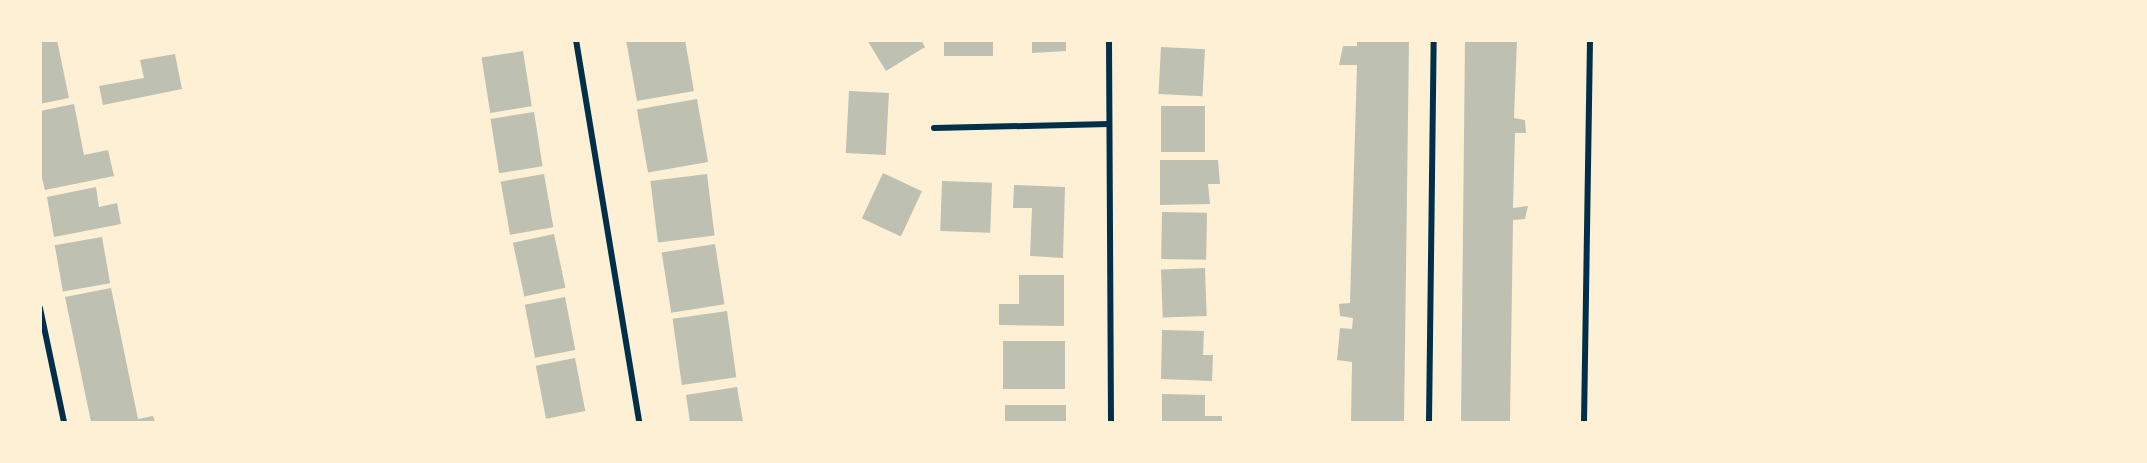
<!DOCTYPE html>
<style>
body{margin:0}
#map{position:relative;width:2147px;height:463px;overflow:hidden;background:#fdf0d5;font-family:Overpass,sans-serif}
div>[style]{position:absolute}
.building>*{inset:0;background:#bec0b2;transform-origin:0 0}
.minor>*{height:6px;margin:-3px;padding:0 3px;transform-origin:3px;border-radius:3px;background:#003049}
span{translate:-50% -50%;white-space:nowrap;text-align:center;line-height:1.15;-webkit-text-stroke:6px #fdf0d5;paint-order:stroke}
.frame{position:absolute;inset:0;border:42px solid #fdf0d5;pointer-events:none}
</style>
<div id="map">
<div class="building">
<i style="clip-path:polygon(40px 40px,57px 40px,69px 98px,40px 104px)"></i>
<i style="clip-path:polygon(626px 40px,685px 40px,694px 91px,637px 101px)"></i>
<i style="clip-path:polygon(867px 40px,921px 40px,925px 47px,886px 71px)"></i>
<i style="left:944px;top:40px;width:49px;height:16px"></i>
<i style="clip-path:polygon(1032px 40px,1066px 40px,1066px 51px,1032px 53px)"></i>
<i style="clip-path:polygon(1357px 40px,1409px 40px,1404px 422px,1351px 422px,1352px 362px,1337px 360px,1340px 328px,1352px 329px,1353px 318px,1340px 316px,1339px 304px,1350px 303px,1357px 65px,1339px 65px,1343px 46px,1357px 46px)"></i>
<i style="clip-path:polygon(1465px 40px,1517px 40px,1514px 118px,1525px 120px,1526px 133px,1515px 133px,1513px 208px,1528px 206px,1525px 219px,1513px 220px,1510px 422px,1461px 422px)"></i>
<i style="left:1161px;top:47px;width:44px;height:47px;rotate:3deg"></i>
<i style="left:523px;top:51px;width:56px;height:42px;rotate:81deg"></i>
<i style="clip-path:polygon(175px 54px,182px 89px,103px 105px,99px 86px,144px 78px,140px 60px)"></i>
<i style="left:849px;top:91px;width:40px;height:62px;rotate:3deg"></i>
<i style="left:697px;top:99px;width:64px;height:61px;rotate:80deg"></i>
<i style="clip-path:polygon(74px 104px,84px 155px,108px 150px,114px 176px,45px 190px,40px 170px,40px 111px)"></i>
<i style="left:1205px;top:106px;width:46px;height:44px;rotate:90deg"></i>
<i style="left:534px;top:112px;width:55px;height:44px;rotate:81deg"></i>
<i style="clip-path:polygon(1160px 160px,1218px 160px,1220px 184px,1208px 184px,1210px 204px,1160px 205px)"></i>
<i style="left:883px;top:173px;width:43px;height:50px;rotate:25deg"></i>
<i style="left:544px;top:174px;width:54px;height:44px;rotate:80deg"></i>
<i style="left:707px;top:174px;width:62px;height:57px;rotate:83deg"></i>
<i style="left:942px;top:181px;width:50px;height:50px;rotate:2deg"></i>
<i style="clip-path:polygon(1014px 185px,1065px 187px,1063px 258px,1030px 256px,1032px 208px,1013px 208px)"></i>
<i style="clip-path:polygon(96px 187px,99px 207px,117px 203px,121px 224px,54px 237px,47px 197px)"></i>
<i style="left:1162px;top:212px;width:45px;height:47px;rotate:1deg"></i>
<i style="left:554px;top:234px;width:55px;height:42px;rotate:78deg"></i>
<i style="left:102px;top:237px;width:47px;height:48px;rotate:80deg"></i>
<i style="left:715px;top:244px;width:61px;height:54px;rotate:81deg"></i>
<i style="left:1205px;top:268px;width:48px;height:44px;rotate:88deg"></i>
<i style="clip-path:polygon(1019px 275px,1064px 275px,1064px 326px,999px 325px,999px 304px,1019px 304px)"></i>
<i style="clip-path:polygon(111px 288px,138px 419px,153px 416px,155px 422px,91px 422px,65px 297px)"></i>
<i style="left:565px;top:297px;width:54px;height:41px;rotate:79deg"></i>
<i style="left:727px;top:311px;width:67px;height:55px;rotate:82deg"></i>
<i style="clip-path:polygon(1162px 330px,1204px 331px,1203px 355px,1213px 355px,1212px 381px,1161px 379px)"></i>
<i style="left:1003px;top:341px;width:62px;height:48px"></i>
<i style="left:575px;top:358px;width:54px;height:40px;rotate:79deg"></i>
<i style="clip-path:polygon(737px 387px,743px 422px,690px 422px,686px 395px)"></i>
<i style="clip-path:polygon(1162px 394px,1205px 395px,1205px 416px,1222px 416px,1222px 422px,1162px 422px)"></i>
<i style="left:1005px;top:405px;width:61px;height:17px"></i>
</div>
<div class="minor">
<i style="left:576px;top:40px;width:387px;rotate:80.6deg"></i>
<i style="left:1109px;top:40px;width:382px;rotate:89.7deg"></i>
<i style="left:934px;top:128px;width:175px;rotate:-1.3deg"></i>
<i style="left:40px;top:308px;width:116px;rotate:78.1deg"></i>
<i style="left:1429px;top:422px;width:382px;rotate:-89.3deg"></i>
<i style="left:1584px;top:422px;width:382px;rotate:-89.1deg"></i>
</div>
<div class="frame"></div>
</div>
